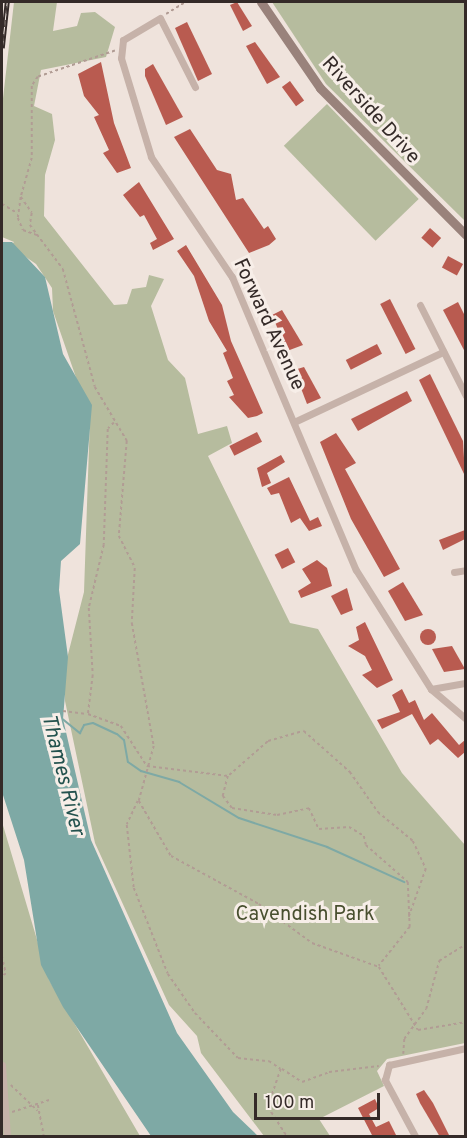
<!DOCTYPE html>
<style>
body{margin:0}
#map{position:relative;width:467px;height:1138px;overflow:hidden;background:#efe3dc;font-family:Overpass,sans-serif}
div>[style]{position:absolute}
.green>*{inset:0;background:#b6bc9e;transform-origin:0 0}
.water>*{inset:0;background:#7ea9a5}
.stream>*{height:2px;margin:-1px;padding:0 1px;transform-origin:1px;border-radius:1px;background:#7ea9a5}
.building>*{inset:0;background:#b95b50;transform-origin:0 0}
.round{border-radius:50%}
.path>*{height:1.5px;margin-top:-0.75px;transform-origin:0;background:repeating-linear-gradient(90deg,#b19c94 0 3px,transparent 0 6px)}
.street>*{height:7px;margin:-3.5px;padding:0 3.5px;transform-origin:3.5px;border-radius:3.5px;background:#c6b2a9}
.secondary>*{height:9px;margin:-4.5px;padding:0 4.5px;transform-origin:4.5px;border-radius:4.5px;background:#99827b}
.rail>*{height:4.5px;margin-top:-2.25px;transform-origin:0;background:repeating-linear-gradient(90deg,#f7eee8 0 7px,#342a28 0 14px);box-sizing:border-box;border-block:2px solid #342a28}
span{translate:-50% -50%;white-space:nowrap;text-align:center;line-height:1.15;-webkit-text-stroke:6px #f7eee8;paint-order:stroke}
.street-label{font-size:20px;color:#342a28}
.park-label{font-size:20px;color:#484f2f}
.water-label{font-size:21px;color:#22514d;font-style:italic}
.frame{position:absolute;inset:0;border:3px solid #342a28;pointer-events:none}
.scale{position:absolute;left:254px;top:1093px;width:126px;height:27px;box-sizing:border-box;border:3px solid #342a28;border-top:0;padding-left:8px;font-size:18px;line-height:21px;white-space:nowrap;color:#342a28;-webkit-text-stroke:4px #f7eee8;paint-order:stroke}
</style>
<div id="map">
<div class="green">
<i style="clip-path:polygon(14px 2px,57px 2px,53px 31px,77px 26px,81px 13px,95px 12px,115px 27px,106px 57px,41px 70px,34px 106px,52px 114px,55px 140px,45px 175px,44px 216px,114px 305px,127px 304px,132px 289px,146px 287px,149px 275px,164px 279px,151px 306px,168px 360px,185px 378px,198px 434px,227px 426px,232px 443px,208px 456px,290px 623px,318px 629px,402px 773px,465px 845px,465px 1043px,387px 1059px,377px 1071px,384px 1086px,319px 1119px,330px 1136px,264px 1136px,201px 1053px,197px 1036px,169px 1005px,95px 843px,65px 701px,65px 666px,84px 592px,90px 418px,53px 311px,52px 288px,36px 264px,10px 246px,14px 242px,2px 237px,2px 107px)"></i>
<i style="clip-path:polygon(272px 2px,465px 2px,465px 221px,326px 84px)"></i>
<i style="left:327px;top:104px;width:132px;height:60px;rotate:46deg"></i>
<i style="clip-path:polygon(2px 822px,49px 980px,140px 1136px,2px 1136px)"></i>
</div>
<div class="water">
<i style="clip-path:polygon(2px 242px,12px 242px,45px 277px,63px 354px,92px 405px,80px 544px,61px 561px,59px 590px,68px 657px,63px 719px,91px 840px,177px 1033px,233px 1112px,258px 1136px,151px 1136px,63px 1007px,41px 965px,24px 860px,2px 792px)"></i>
</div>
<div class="stream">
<i style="left:60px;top:717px;width:26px;rotate:39deg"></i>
<i style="left:80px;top:733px;width:9px;rotate:-63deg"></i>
<i style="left:84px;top:725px;width:9px;rotate:-13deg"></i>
<i style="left:93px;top:723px;width:26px;rotate:25deg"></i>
<i style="left:117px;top:734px;width:9px;rotate:41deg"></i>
<i style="left:124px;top:740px;width:22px;rotate:80deg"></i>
<i style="left:128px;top:762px;width:16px;rotate:35deg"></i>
<i style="left:141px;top:771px;width:40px;rotate:16deg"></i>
<i style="left:179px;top:782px;width:70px;rotate:31deg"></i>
<i style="left:239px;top:818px;width:93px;rotate:18.2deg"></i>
<i style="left:327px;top:847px;width:85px;rotate:24.4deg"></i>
</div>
<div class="building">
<i style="clip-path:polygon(237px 2px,252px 26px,243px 31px,230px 5px)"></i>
<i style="clip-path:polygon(187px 22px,212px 74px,198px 81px,175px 28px)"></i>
<i style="clip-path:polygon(255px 42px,280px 77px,267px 84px,246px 46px)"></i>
<i style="clip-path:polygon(101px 62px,114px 123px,131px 168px,117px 173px,103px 153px,109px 150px,94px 117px,99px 115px,84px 96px,78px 74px)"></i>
<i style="clip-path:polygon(153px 64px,183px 117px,166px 125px,145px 76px,145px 69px)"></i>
<i style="left:290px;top:81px;width:24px;height:10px;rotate:54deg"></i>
<i style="clip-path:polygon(190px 129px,217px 170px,231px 174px,236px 200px,243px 198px,264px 229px,268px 226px,276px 239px,269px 245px,249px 253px,174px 137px)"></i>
<i style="clip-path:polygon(139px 182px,174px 239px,153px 250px,150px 243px,157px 239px,144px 215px,140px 217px,123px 195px)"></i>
<i style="left:430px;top:228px;width:15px;height:13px;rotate:42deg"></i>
<i style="clip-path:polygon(186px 245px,222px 305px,231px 341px,263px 413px,257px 416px,248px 418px,229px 397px,234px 395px,227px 381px,233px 378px,223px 353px,227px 351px,209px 321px,194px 276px,177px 251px)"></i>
<i style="left:448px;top:256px;width:17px;height:13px;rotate:28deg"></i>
<i style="left:390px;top:299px;width:56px;height:11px;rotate:63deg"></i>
<i style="clip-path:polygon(458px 302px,465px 316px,465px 352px,443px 310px)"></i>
<i style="clip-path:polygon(282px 310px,303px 345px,287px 351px,272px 315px)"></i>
<i style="left:377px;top:344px;width:11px;height:35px;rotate:63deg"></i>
<i style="clip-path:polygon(304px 367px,321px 398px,307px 404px,294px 370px)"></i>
<i style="clip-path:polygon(430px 374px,463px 441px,465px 476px,419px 380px)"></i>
<i style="clip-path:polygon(407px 391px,412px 401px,358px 431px,351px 419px)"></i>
<i style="left:257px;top:432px;width:11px;height:31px;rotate:63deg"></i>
<i style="clip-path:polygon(336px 433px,356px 463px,345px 469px,400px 569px,384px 577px,351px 519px,320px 442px)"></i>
<i style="clip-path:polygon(281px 455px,285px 462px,267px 473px,271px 483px,262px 487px,257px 468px)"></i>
<i style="clip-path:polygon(289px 477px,310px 521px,318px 517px,322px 526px,309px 531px,300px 518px,291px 523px,279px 493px,271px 495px,267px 488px)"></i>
<i style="clip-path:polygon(465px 530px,465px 539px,443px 550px,439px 540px)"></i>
<i style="left:288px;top:548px;width:16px;height:15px;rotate:63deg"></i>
<i style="clip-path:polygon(317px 560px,327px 568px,332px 586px,301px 598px,298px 591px,311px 583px,302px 569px)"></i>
<i style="clip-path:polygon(403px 582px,423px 615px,405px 621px,388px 591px)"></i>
<i style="clip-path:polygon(347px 588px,353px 610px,341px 615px,331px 596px)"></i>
<i style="clip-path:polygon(365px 622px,393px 680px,377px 688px,362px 675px,372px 670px,365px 656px,348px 646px,359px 640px,356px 627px)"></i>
<i class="round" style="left:420px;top:629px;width:16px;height:16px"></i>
<i style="clip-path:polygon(452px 646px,465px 669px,444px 672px,432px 649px)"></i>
<i style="clip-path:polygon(402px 689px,409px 703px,415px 700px,424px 720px,432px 713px,459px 745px,465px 740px,465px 752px,458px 758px,438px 739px,430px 745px,412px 714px,382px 729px,377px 720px,400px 712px,392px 695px)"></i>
<i style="clip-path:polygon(424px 1090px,433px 1103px,450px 1137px,440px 1137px,420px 1103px,416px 1094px)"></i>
<i style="clip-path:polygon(375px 1099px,379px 1108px,369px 1114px,376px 1127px,389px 1121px,397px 1137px,373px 1137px,358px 1108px)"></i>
</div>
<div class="path">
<i style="left:166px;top:14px;width:22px;rotate:-32deg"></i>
<i style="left:115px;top:51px;width:81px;rotate:161.3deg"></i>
<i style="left:38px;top:77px;width:11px;rotate:124deg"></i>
<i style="left:32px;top:86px;width:72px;rotate:90deg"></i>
<i style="left:32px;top:158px;width:41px;rotate:105.8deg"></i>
<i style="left:21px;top:197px;width:19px;rotate:55deg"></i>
<i style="left:32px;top:213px;width:12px;rotate:99deg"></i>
<i style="left:30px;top:225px;width:55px;rotate:53.1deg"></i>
<i style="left:63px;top:269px;width:122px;rotate:74.8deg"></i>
<i style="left:95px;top:387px;width:63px;rotate:59.3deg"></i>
<i style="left:127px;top:441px;width:95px;rotate:94.8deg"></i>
<i style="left:119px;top:536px;width:36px;rotate:63deg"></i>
<i style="left:135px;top:568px;width:55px;rotate:93.1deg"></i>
<i style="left:132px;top:623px;width:125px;rotate:79.9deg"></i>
<i style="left:154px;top:746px;width:57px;rotate:105.3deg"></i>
<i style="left:139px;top:801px;width:64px;rotate:59.8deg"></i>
<i style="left:171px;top:856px;width:100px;rotate:28.6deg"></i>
<i style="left:259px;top:904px;width:66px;rotate:36.3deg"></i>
<i style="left:312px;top:943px;width:71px;rotate:19.7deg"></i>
<i style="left:379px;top:967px;width:74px;rotate:58.2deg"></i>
<i style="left:418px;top:1030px;width:49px;rotate:-9.5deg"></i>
<i style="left:21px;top:197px;width:21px;rotate:98deg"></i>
<i style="left:18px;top:218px;width:13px;rotate:67deg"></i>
<i style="left:23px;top:230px;width:15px;rotate:20deg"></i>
<i style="left:2px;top:204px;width:17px;rotate:31deg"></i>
<i style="left:114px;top:423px;width:8px;rotate:135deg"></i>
<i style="left:108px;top:429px;width:116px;rotate:92deg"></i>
<i style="left:104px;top:545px;width:65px;rotate:103.4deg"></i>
<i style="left:89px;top:608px;width:67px;rotate:86.6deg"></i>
<i style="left:93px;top:675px;width:39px;rotate:97deg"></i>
<i style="left:88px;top:714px;width:35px;rotate:20deg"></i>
<i style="left:121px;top:726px;width:48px;rotate:57deg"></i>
<i style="left:147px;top:766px;width:82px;rotate:7deg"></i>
<i style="left:228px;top:776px;width:21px;rotate:104deg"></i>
<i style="left:223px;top:796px;width:15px;rotate:53deg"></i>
<i style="left:232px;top:808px;width:46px;rotate:8.8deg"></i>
<i style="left:277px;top:815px;width:33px;rotate:-12deg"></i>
<i style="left:309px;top:808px;width:23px;rotate:65deg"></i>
<i style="left:319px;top:829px;width:30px;rotate:-4deg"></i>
<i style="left:349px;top:827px;width:17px;rotate:31deg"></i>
<i style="left:364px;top:836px;width:9px;rotate:77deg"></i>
<i style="left:366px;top:845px;width:56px;rotate:41.4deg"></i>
<i style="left:408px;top:882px;width:45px;rotate:87.5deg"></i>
<i style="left:410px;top:927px;width:50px;rotate:128.5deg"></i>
<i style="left:63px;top:711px;width:24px;rotate:7deg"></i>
<i style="left:229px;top:775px;width:52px;rotate:-41.1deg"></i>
<i style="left:268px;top:741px;width:37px;rotate:-16deg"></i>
<i style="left:304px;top:731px;width:62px;rotate:41.7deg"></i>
<i style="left:350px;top:772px;width:49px;rotate:55deg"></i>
<i style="left:378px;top:812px;width:45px;rotate:39.6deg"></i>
<i style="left:413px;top:841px;width:31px;rotate:65deg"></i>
<i style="left:426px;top:869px;width:51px;rotate:109.5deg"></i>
<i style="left:138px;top:801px;width:26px;rotate:115deg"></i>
<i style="left:127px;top:825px;width:63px;rotate:83.7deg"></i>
<i style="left:134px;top:888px;width:92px;rotate:68.4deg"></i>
<i style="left:168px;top:974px;width:47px;rotate:55.3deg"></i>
<i style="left:195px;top:1013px;width:62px;rotate:46.3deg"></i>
<i style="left:238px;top:1058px;width:31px;rotate:6deg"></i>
<i style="left:269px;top:1061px;width:14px;rotate:34deg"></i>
<i style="left:281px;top:1069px;width:40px;rotate:108.9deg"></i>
<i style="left:268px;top:1107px;width:35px;rotate:57deg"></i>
<i style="left:2px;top:956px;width:18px;rotate:77deg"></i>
<i style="left:6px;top:974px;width:4px;rotate:153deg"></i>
<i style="left:403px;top:1054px;width:15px;rotate:-86deg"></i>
<i style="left:404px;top:1039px;width:37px;rotate:-54deg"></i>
<i style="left:426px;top:1009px;width:50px;rotate:-74.8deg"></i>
<i style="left:439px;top:961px;width:32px;rotate:-32deg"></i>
<i style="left:282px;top:1069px;width:24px;rotate:33deg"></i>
<i style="left:302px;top:1082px;width:29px;rotate:-20deg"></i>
<i style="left:329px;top:1072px;width:50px;rotate:-6.8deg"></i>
<i style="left:11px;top:1085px;width:37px;rotate:44deg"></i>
<i style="left:38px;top:1105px;width:32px;rotate:79deg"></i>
<i style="left:12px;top:1112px;width:39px;rotate:-18deg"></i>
</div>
<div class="street">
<i style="left:195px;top:87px;width:77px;rotate:-116.9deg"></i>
<i style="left:160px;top:18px;width:43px;rotate:149.3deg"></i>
<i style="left:123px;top:40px;width:18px;rotate:96deg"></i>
<i style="left:121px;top:58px;width:103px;rotate:73.1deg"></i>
<i style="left:151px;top:157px;width:145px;rotate:56deg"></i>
<i style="left:232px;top:277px;width:318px;rotate:67.1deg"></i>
<i style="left:356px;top:570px;width:141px;rotate:57.8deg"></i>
<i style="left:431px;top:689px;width:46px;rotate:40.6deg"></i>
<i style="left:420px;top:305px;width:102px;rotate:63.2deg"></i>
<i style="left:294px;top:422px;width:165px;rotate:-25.2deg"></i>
<i style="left:454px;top:572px;width:12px;rotate:-9deg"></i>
<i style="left:431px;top:689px;width:36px;rotate:-10deg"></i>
<i style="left:2px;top:1065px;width:71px;rotate:86deg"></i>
<i style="left:415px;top:1136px;width:64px;rotate:-118.2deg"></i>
<i style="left:385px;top:1080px;width:16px;rotate:-75deg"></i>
<i style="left:389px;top:1065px;width:79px;rotate:-12.4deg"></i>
</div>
<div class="secondary">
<i style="left:261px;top:2px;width:104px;rotate:55.5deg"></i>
<i style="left:320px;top:88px;width:207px;rotate:45.2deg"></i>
</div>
<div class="rail">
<i style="left:2px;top:48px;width:46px;rotate:-83.8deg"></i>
</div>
<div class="street-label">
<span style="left:370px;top:111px;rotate:48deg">Riverside Drive</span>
<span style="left:268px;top:325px;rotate:65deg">Forward Avenue</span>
</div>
<div class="park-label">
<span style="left:305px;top:915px">Cavendish Park</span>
</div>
<div class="water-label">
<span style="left:62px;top:775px;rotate:76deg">Thames River</span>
</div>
<div class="frame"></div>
<div class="scale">100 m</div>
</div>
